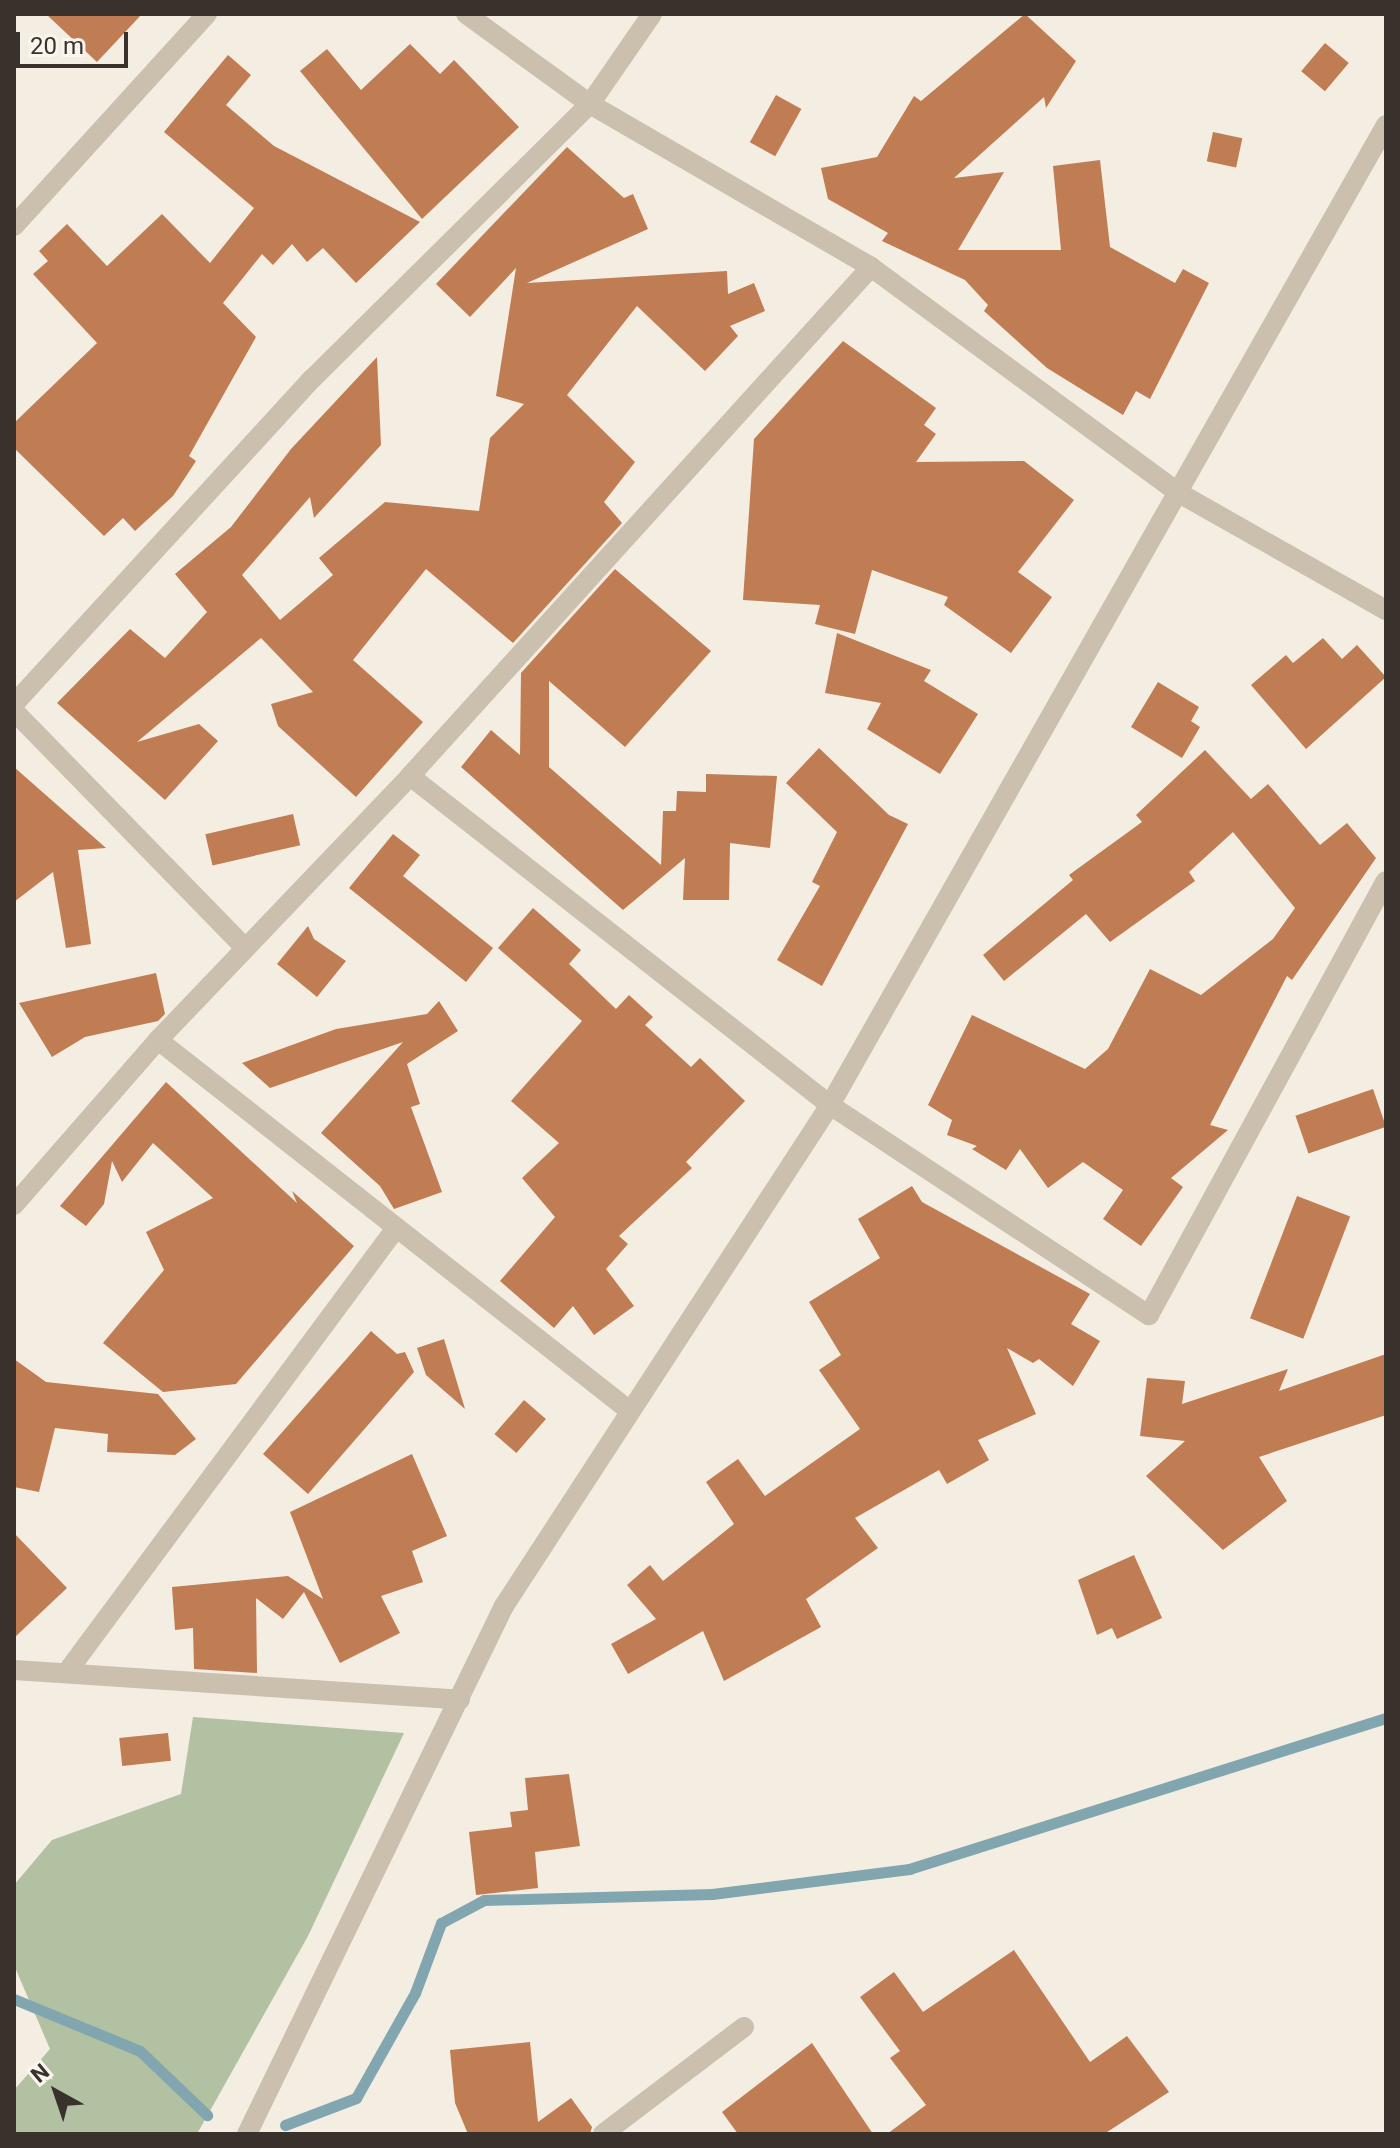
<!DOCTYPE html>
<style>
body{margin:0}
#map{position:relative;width:1400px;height:2148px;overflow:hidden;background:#f3ede2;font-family:Roboto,sans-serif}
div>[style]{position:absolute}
.green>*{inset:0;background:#b2c1a2}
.stream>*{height:11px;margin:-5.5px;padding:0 5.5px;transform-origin:5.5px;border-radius:5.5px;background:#82a6af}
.building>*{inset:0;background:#c07c52;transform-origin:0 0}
.minor>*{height:20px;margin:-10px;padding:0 10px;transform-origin:10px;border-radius:10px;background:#cbbfad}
span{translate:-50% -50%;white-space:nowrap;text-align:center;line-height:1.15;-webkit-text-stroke:7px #faf6ee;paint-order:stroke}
.frame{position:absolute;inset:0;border:16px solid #39322c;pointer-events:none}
.north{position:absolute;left:16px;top:2052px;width:80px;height:80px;-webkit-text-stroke:6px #faf6ee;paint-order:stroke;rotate:320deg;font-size:22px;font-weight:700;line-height:32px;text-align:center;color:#39322c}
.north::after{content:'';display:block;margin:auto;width:28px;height:36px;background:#39322c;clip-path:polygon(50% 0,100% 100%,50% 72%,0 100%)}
.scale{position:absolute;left:16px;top:32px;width:112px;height:36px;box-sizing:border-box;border:4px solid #39322c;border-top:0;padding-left:10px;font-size:24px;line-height:28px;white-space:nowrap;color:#39322c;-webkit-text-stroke:6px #faf6ee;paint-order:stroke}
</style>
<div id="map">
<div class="green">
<i style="clip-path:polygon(193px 1717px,404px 1733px,308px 1936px,197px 2134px,14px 2134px,14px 2090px,50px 2049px,14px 1965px,14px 1885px,52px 1840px,181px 1794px)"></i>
</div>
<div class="stream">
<i style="left:14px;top:1999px;width:136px;rotate:22.4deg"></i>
<i style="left:140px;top:2051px;width:93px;rotate:43.7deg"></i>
<i style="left:285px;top:2125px;width:76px;rotate:-20.8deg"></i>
<i style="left:356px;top:2098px;width:120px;rotate:-60.7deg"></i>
<i style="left:415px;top:1993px;width:75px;rotate:-69.6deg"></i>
<i style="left:441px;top:1923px;width:49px;rotate:-28.1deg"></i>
<i style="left:484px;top:1900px;width:228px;rotate:-1.5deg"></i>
<i style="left:712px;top:1894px;width:199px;rotate:-7.2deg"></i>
<i style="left:909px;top:1869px;width:500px;rotate:-17.57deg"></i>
</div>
<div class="building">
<i style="clip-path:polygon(46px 14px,142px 14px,97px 62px)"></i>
<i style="clip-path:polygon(1025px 14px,1076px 61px,1046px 108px,1044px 97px,954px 178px,1004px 172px,958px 250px,1061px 250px,1053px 166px,1100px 160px,1110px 247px,1175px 283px,1183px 269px,1209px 283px,1150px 399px,1136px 391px,1123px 415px,1047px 368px,984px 311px,988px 305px,965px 280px,882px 241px,888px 233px,828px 199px,821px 168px,877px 157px,914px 96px,921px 101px)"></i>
<i style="left:1325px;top:43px;width:31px;height:37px;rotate:40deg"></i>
<i style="clip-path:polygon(410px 44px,440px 74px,454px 60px,519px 127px,422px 219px,300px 71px,327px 49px,361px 90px)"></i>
<i style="clip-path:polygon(228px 55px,251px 75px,226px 105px,274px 146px,420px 222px,356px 283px,323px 248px,307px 262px,292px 244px,273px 265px,262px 254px,223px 303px,256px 337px,189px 456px,196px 461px,173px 496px,135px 531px,123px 518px,104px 536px,14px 448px,14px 423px,97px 343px,33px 274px,48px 261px,39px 251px,67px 224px,107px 266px,162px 214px,210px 263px,254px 208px,164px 132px)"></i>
<i style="left:776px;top:95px;width:29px;height:54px;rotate:29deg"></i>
<i style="left:1213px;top:132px;width:30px;height:30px;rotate:12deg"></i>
<i style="clip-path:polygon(567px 147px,624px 198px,633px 194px,648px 229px,527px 283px,727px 271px,728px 294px,754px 283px,765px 311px,730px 326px,738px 336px,705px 371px,637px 306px,567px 395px,635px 462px,604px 502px,622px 523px,513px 643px,426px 569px,353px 660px,423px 722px,356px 797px,278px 726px,271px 704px,313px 692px,261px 638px,137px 742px,199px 724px,218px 741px,165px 800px,57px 703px,130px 629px,165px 658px,207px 612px,175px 574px,231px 527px,291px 449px,377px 357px,381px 445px,314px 518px,310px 497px,242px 575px,280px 620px,333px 575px,319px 558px,385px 502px,479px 511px,490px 438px,524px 404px,496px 396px,516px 268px,470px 317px,436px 284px)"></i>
<i style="clip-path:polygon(843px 341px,936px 408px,924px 425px,936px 434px,916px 462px,1024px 461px,1074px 500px,1018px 572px,1052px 597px,1011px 653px,944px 605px,948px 597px,872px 570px,855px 634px,815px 624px,820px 605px,743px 600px,754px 439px)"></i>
<i style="clip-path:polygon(615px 569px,711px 651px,625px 747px,549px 681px,549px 767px,661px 865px,663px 811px,676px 811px,677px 791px,706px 792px,706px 774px,777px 776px,770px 848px,730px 843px,729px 900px,683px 900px,685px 858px,623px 910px,461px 767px,491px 730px,520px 755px,521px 673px)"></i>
<i style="clip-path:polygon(837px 633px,931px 670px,924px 681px,978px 714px,940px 774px,867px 729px,881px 703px,825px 693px)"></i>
<i style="clip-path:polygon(1323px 638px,1342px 659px,1357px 645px,1386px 677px,1306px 749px,1251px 685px,1286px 655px,1293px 663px)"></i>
<i style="clip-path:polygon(1158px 682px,1199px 707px,1191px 721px,1200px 727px,1182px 758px,1131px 727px)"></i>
<i style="clip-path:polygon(819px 748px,889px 815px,908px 824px,822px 986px,777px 960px,820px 886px,812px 882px,837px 832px,786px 783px)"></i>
<i style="clip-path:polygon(1205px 750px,1251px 799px,1268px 784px,1320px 845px,1347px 823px,1376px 858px,1292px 980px,1287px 976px,1210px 1125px,1228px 1130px,1171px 1178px,1183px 1187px,1141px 1246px,1103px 1219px,1123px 1190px,1083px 1162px,1048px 1188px,1020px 1149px,1006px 1170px,972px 1149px,977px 1146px,947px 1135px,952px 1120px,928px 1105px,972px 1015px,1085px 1069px,1108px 1049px,1150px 969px,1201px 995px,1273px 939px,1295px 908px,1233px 832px,1189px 872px,1195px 881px,1110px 942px,1086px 914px,1004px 981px,983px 955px,1073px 880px,1069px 875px,1142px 822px,1136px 815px)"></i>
<i style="clip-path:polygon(14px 767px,106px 848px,78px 850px,91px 944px,66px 948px,53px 872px,14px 902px)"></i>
<i style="left:293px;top:814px;width:32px;height:90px;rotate:77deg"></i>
<i style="clip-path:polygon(393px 834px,420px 855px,403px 876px,493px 948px,466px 982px,349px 888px)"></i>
<i style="clip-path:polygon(533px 908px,581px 950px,569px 964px,616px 1009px,629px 995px,653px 1017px,645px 1025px,691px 1067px,700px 1058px,745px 1101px,686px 1162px,692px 1168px,619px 1236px,628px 1244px,606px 1269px,634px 1306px,594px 1335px,573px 1306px,554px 1328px,500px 1281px,555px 1217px,522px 1178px,559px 1143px,511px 1101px,582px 1021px,498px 948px)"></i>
<i style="clip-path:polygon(308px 926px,314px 939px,346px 961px,317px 997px,277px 964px)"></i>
<i style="clip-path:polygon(156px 973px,165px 1014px,158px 1021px,85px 1037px,52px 1057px,19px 1003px)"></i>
<i style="clip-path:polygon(439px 1001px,458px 1031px,407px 1064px,420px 1104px,411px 1107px,442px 1192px,394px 1209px,380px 1186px,321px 1133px,403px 1042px,270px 1088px,242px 1063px,336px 1029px,427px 1014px)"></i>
<i style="clip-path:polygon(166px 1082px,297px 1203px,292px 1191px,354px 1246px,236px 1384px,163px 1392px,103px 1343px,164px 1270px,146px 1232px,213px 1198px,153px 1143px,122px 1182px,112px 1161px,104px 1204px,86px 1226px,60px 1206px)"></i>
<i style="left:1373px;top:1089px;width:40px;height:82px;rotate:71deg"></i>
<i style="clip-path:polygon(912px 1186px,922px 1202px,1090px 1294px,1071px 1324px,1100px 1341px,1073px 1386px,1039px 1359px,1033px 1363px,1007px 1348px,1036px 1414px,978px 1440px,989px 1460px,947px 1484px,939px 1470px,855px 1518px,878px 1548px,806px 1599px,821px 1627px,724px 1681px,703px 1631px,628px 1674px,611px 1644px,656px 1619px,627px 1585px,650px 1565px,663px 1581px,734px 1524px,706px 1482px,738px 1459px,765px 1496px,860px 1429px,819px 1370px,841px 1355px,809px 1302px,880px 1258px,858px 1219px)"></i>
<i style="left:1297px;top:1196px;width:57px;height:131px;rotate:21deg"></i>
<i style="clip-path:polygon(371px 1331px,397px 1354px,405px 1352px,414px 1372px,308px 1494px,263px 1454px)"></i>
<i style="clip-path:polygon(444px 1339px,465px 1409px,426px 1375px,417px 1348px)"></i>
<i style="clip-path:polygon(1386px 1354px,1386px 1415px,1259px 1457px,1287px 1501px,1223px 1550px,1146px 1476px,1185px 1441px,1140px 1436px,1147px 1378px,1185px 1381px,1182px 1404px,1288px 1369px,1279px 1391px)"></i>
<i style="clip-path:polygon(14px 1359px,46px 1382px,158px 1394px,196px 1439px,175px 1455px,107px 1452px,108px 1434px,55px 1428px,39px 1492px,14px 1487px)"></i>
<i style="left:524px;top:1400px;width:29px;height:45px;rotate:41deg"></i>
<i style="clip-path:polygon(412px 1454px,447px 1536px,412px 1551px,423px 1582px,381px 1596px,400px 1633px,340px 1663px,304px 1592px,283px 1619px,256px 1598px,257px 1673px,194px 1669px,193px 1628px,175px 1630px,172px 1587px,288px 1576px,323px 1599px,290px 1512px)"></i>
<i style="clip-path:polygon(14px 1533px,67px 1588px,14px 1638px)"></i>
<i style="clip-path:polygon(1134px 1555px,1162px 1618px,1117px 1639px,1112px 1628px,1097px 1635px,1078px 1580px)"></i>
<i style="left:168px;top:1733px;width:28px;height:49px;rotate:84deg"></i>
<i style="clip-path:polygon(569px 1774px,580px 1846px,535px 1852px,538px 1888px,476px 1895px,469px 1832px,512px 1827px,510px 1812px,528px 1810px,525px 1778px)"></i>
<i style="clip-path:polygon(1014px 1950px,1090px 2062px,1127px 2036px,1169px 2092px,1104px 2134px,887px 2134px,926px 2105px,890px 2058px,900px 2051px,860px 1997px,894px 1972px,923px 2012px)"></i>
<i style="clip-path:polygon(530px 2042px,538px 2122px,571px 2098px,592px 2127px,590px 2134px,468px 2134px,455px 2103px,450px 2050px)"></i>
<i style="clip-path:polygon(812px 2043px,873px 2134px,738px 2134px,722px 2112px)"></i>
</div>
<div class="minor">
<i style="left:466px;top:14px;width:153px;rotate:36deg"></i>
<i style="left:590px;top:104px;width:325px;rotate:30.1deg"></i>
<i style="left:871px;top:267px;width:382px;rotate:36.3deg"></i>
<i style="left:1179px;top:493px;width:238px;rotate:29.5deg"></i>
<i style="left:14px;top:226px;width:287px;rotate:-47.7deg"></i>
<i style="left:14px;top:704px;width:441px;rotate:-47.5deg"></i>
<i style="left:312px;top:379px;width:391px;rotate:-44.7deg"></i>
<i style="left:590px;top:104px;width:109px;rotate:-55.4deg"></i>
<i style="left:14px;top:711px;width:331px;rotate:45.7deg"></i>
<i style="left:410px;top:776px;width:534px;rotate:38.07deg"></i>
<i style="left:830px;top:1105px;width:382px;rotate:33.4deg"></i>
<i style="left:1149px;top:1315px;width:494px;rotate:-61.4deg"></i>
<i style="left:158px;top:1040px;width:600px;rotate:38.17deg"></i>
<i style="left:14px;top:1205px;width:219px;rotate:-48.9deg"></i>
<i style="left:158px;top:1040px;width:365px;rotate:-46.3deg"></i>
<i style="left:410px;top:776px;width:687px;rotate:-47.83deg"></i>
<i style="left:14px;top:1670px;width:447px;rotate:3.8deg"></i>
<i style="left:67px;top:1672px;width:553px;rotate:-53.46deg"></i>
<i style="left:247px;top:2134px;width:587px;rotate:-64.05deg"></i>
<i style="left:504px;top:1606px;width:598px;rotate:-56.95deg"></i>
<i style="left:830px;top:1105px;width:1127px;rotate:-60.43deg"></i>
<i style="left:603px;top:2134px;width:177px;rotate:-37.2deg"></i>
</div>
<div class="frame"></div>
<div class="north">N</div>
<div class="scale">20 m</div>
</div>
